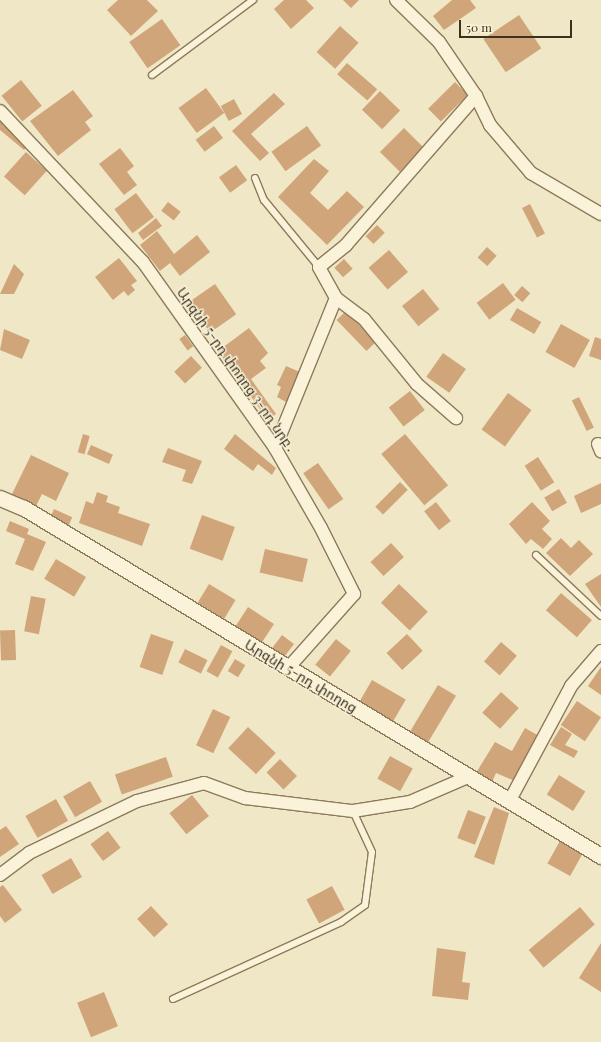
<!DOCTYPE html>
<meta charset="utf-8">
<style>
body{margin:0}
#map{position:relative;width:601px;height:1042px;overflow:hidden;background:#f0e7c6;font-family:"Playfair Display","Noto Sans Armenian",serif}
div>[style]{position:absolute}
.building>*{inset:0;background:#d0a57a;transform-origin:0 0}
.roads{filter:drop-shadow(1px 0 #8d7a5b) drop-shadow(-1px 0 #8d7a5b) drop-shadow(0 1px #8d7a5b) drop-shadow(0 -1px #8d7a5b)}
.service>*{height:6px;margin:-3px;padding:0 3px;transform-origin:3px;border-radius:3px;background:#faf3da}
.minor>*{height:12px;margin:-6px;padding:0 6px;transform-origin:6px;border-radius:6px;background:#faf3da}
.tertiary>*{height:15px;margin:-7.5px;padding:0 7.5px;transform-origin:7.5px;border-radius:7.5px;background:#faf3da}
span{translate:-50% -50%;white-space:nowrap;text-align:center;line-height:1.15;-webkit-text-stroke:3px #f7f1d6;paint-order:stroke}
.street-label{font-size:14px;color:#3c301f}
.scale{position:absolute;left:459px;top:20px;width:113px;height:18px;box-sizing:border-box;border:2px solid #3c301f;border-top:0;padding-left:5px;font-size:12px;line-height:14px;white-space:nowrap;color:#3c301f;-webkit-text-stroke:3px #f7f1d6;paint-order:stroke}
</style>
<div id="map">
<div class="building">
<i style="clip-path:polygon(118px 0,147px 0,158px 11px,131px 36px,107px 10px)"></i>
<i style="clip-path:polygon(284px 0,306px 0,314px 8px,291px 29px,274px 9px)"></i>
<i style="clip-path:polygon(343px 0,359px 0,351px 8px)"></i>
<i style="clip-path:polygon(452px 0,470px 0,476px 8px,444px 30px,433px 16px)"></i>
<i style="left:519px;top:15px;width:40px;height:43px;rotate:56deg"></i>
<i style="left:162px;top:19px;width:32px;height:40px;rotate:55deg"></i>
<i style="left:340px;top:26px;width:25px;height:35px;rotate:42deg"></i>
<i style="left:347px;top:63px;width:40px;height:15px;rotate:41deg"></i>
<i style="left:21px;top:80px;width:33px;height:25px;rotate:51deg"></i>
<i style="left:455px;top:82px;width:18px;height:38px;rotate:45deg"></i>
<i style="left:206px;top:88px;width:31px;height:34px;rotate:54deg"></i>
<i style="clip-path:polygon(73px 90px,93px 116px,85px 122px,91px 130px,58px 156px,30px 121px)"></i>
<i style="left:380px;top:91px;width:28px;height:26px;rotate:44deg"></i>
<i style="clip-path:polygon(274px 93px,285px 104px,251px 134px,269px 153px,260px 161px,232px 131px)"></i>
<i style="left:234px;top:99px;width:17px;height:15px;rotate:62deg"></i>
<i style="clip-path:polygon(0 118px,30px 144px,24px 150px,0 130px)"></i>
<i style="left:214px;top:126px;width:15px;height:23px;rotate:53deg"></i>
<i style="left:307px;top:126px;width:24px;height:44px;rotate:54deg"></i>
<i style="left:404px;top:128px;width:28px;height:34px;rotate:45deg"></i>
<i style="clip-path:polygon(120px 148px,134px 166px,127px 172px,137px 185px,124px 195px,99px 164px)"></i>
<i style="left:26px;top:152px;width:28px;height:33px;rotate:42deg"></i>
<i style="clip-path:polygon(314px 159px,329px 171px,310px 193px,328px 210px,347px 191px,364px 207px,327px 245px,278px 197px)"></i>
<i style="left:236px;top:165px;width:19px;height:21px;rotate:54deg"></i>
<i style="left:136px;top:193px;width:30px;height:27px;rotate:53deg"></i>
<i style="left:168px;top:202px;width:16px;height:11px;rotate:38deg"></i>
<i style="left:530px;top:204px;width:33px;height:9px;rotate:63deg"></i>
<i style="clip-path:polygon(156px 218px,162px 226px,143px 240px,138px 233px)"></i>
<i style="left:377px;top:225px;width:11px;height:16px;rotate:45deg"></i>
<i style="clip-path:polygon(157px 231px,174px 254px,197px 235px,210px 252px,180px 276px,170px 263px,160px 271px,140px 245px)"></i>
<i style="left:487px;top:247px;width:13px;height:14px;rotate:42deg"></i>
<i style="left:389px;top:250px;width:29px;height:27px;rotate:49deg"></i>
<i style="clip-path:polygon(119px 258px,137px 281px,131px 285px,135px 290px,128px 296px,124px 291px,113px 300px,95px 277px)"></i>
<i style="left:344px;top:259px;width:13px;height:13px;rotate:48deg"></i>
<i style="clip-path:polygon(14px 264px,24px 274px,14px 294px,0 294px)"></i>
<i style="left:503px;top:283px;width:21px;height:33px;rotate:53deg"></i>
<i style="left:215px;top:284px;width:37px;height:32px;rotate:55deg"></i>
<i style="left:522px;top:286px;width:11px;height:12px;rotate:41deg"></i>
<i style="left:423px;top:289px;width:26px;height:27px;rotate:51deg"></i>
<i style="left:517px;top:308px;width:28px;height:14px;rotate:30deg"></i>
<i style="left:346px;top:311px;width:43px;height:13px;rotate:46deg"></i>
<i style="left:561px;top:324px;width:33px;height:32px;rotate:29deg"></i>
<i style="clip-path:polygon(249px 328px,268px 353px,260px 361px,266px 368px,251px 379px,276px 414px,268px 420px,218px 351px)"></i>
<i style="clip-path:polygon(4px 329px,30px 340px,22px 359px,0 350px)"></i>
<i style="left:185px;top:335px;width:14px;height:7px;rotate:54deg"></i>
<i style="clip-path:polygon(595px 337px,601px 339px,601px 360px,589px 356px)"></i>
<i style="left:443px;top:353px;width:28px;height:29px;rotate:35deg"></i>
<i style="left:191px;top:356px;width:16px;height:23px;rotate:47deg"></i>
<i style="clip-path:polygon(286px 366px,300px 372px,286px 402px,277px 397px,281px 387px,277px 385px)"></i>
<i style="left:410px;top:391px;width:24px;height:27px;rotate:52deg"></i>
<i style="left:508px;top:393px;width:29px;height:45px;rotate:36deg"></i>
<i style="left:579px;top:397px;width:34px;height:8px;rotate:64deg"></i>
<i style="left:83px;top:434px;width:7px;height:19px;rotate:16deg"></i>
<i style="clip-path:polygon(235px 434px,276px 468px,272px 475px,258px 464px,253px 471px,224px 449px)"></i>
<i style="left:405px;top:434px;width:67px;height:31px;rotate:50deg"></i>
<i style="left:91px;top:445px;width:24px;height:10px;rotate:24deg"></i>
<i style="clip-path:polygon(168px 448px,202px 461px,192px 484px,182px 481px,186px 470px,162px 462px)"></i>
<i style="clip-path:polygon(31px 455px,69px 473px,56px 501px,42px 494px,35px 508px,11px 496px)"></i>
<i style="left:538px;top:457px;width:30px;height:16px;rotate:57deg"></i>
<i style="left:318px;top:463px;width:44px;height:18px;rotate:55deg"></i>
<i style="left:400px;top:482px;width:11px;height:35px;rotate:45deg"></i>
<i style="clip-path:polygon(601px 483px,601px 504px,581px 513px,574px 496px)"></i>
<i style="left:559px;top:489px;width:16px;height:17px;rotate:60deg"></i>
<i style="clip-path:polygon(97px 492px,108px 496px,106px 502px,120px 507px,118px 513px,150px 524px,142px 546px,79px 523px,86px 501px,93px 504px)"></i>
<i style="left:436px;top:502px;width:24px;height:15px;rotate:52deg"></i>
<i style="clip-path:polygon(532px 502px,550px 521px,542px 529px,552px 539px,543px 549px,531px 539px,526px 544px,509px 524px)"></i>
<i style="left:54px;top:509px;width:20px;height:10px;rotate:24deg"></i>
<i style="left:202px;top:515px;width:35px;height:36px;rotate:20deg"></i>
<i style="clip-path:polygon(10px 521px,29px 529px,27px 534px,46px 542px,33px 571px,15px 564px,25px 539px,6px 531px)"></i>
<i style="clip-path:polygon(561px 538px,571px 548px,579px 540px,593px 554px,570px 576px,546px 553px)"></i>
<i style="left:391px;top:543px;width:19px;height:28px;rotate:47deg"></i>
<i style="left:265px;top:549px;width:44px;height:24px;rotate:13deg"></i>
<i style="left:56px;top:559px;width:35px;height:23px;rotate:31deg"></i>
<i style="clip-path:polygon(601px 574px,601px 607px,585px 584px)"></i>
<i style="left:209px;top:584px;width:31px;height:22px;rotate:31deg"></i>
<i style="left:399px;top:584px;width:40px;height:26px;rotate:44deg"></i>
<i style="left:561px;top:593px;width:41px;height:23px;rotate:41deg"></i>
<i style="left:31px;top:596px;width:15px;height:36px;rotate:11deg"></i>
<i style="left:248px;top:607px;width:31px;height:24px;rotate:33deg"></i>
<i style="left:15px;top:630px;width:30px;height:15px;rotate:88deg"></i>
<i style="left:151px;top:634px;width:24px;height:35px;rotate:19deg"></i>
<i style="left:407px;top:634px;width:23px;height:28px;rotate:47deg"></i>
<i style="left:282px;top:635px;width:15px;height:16px;rotate:37deg"></i>
<i style="left:336px;top:639px;width:19px;height:33px;rotate:39deg"></i>
<i style="left:501px;top:642px;width:21px;height:26px;rotate:41deg"></i>
<i style="left:221px;top:645px;width:13px;height:30px;rotate:29deg"></i>
<i style="left:185px;top:649px;width:25px;height:15px;rotate:26deg"></i>
<i style="left:235px;top:659px;width:12px;height:14px;rotate:31deg"></i>
<i style="clip-path:polygon(601px 667px,601px 695px,588px 686px)"></i>
<i style="left:372px;top:680px;width:39px;height:29px;rotate:30deg"></i>
<i style="left:438px;top:685px;width:21px;height:58px;rotate:31deg"></i>
<i style="left:501px;top:692px;width:24px;height:28px;rotate:42deg"></i>
<i style="left:577px;top:701px;width:29px;height:29px;rotate:34deg"></i>
<i style="left:213px;top:709px;width:19px;height:40px;rotate:25deg"></i>
<i style="left:248px;top:727px;width:38px;height:29px;rotate:43deg"></i>
<i style="clip-path:polygon(561px 727px,572px 734px,565px 745px,578px 751px,574px 758px,550px 745px)"></i>
<i style="clip-path:polygon(525px 728px,541px 737px,515px 781px,496px 773px,492px 782px,476px 773px,495px 742px,512px 751px)"></i>
<i style="left:390px;top:756px;width:26px;height:26px;rotate:29deg"></i>
<i style="left:166px;top:757px;width:21px;height:54px;rotate:71deg"></i>
<i style="left:280px;top:759px;width:24px;height:19px;rotate:45deg"></i>
<i style="left:559px;top:775px;width:31px;height:23px;rotate:32deg"></i>
<i style="left:90px;top:781px;width:24px;height:31px;rotate:60deg"></i>
<i style="left:192px;top:795px;width:27px;height:29px;rotate:51deg"></i>
<i style="left:56px;top:799px;width:25px;height:35px;rotate:61deg"></i>
<i style="clip-path:polygon(494px 807px,509px 813px,494px 865px,474px 857px)"></i>
<i style="left:468px;top:810px;width:19px;height:30px;rotate:21deg"></i>
<i style="clip-path:polygon(6px 826px,19px 844px,0 857px,0 830px)"></i>
<i style="left:108px;top:831px;width:21px;height:22px;rotate:53deg"></i>
<i style="left:561px;top:839px;width:26px;height:28px;rotate:29deg"></i>
<i style="left:71px;top:858px;width:22px;height:34px;rotate:60deg"></i>
<i style="clip-path:polygon(3px 885px,22px 910px,5px 923px,0 916px,0 887px)"></i>
<i style="left:332px;top:886px;width:27px;height:29px;rotate:62deg"></i>
<i style="left:151px;top:906px;width:25px;height:19px;rotate:47deg"></i>
<i style="left:580px;top:907px;width:23px;height:67px;rotate:50deg"></i>
<i style="clip-path:polygon(601px 943px,601px 992px,579px 978px)"></i>
<i style="clip-path:polygon(437px 948px,466px 952px,462px 982px,470px 983px,468px 1000px,432px 996px)"></i>
<i style="left:104px;top:992px;width:37px;height:29px;rotate:68deg"></i>
</div>
<div class="roads">
<div class="service">
<i style="left:152px;top:75px;width:126px;rotate:-36.6deg"></i>
<i style="left:255px;top:178px;width:24px;rotate:68deg"></i>
<i style="left:264px;top:200px;width:87px;rotate:50.6deg"></i>
<i style="left:536px;top:555px;width:89px;rotate:43.2deg"></i>
<i style="left:173px;top:999px;width:185px;rotate:-24.6deg"></i>
<i style="left:341px;top:922px;width:29px;rotate:-35deg"></i>
<i style="left:365px;top:905px;width:53px;rotate:-82.5deg"></i>
<i style="left:372px;top:852px;width:45px;rotate:-114.9deg"></i>
</div>
<div class="minor">
<i style="left:396px;top:0;width:60px;rotate:44.3deg"></i>
<i style="left:439px;top:42px;width:65px;rotate:55.6deg"></i>
<i style="left:476px;top:96px;width:32px;rotate:64deg"></i>
<i style="left:490px;top:125px;width:63px;rotate:49.5deg"></i>
<i style="left:531px;top:173px;width:81px;rotate:30.4deg"></i>
<i style="left:0;top:111px;width:208px;rotate:46.6deg"></i>
<i style="left:143px;top:262px;width:228px;rotate:54.6deg"></i>
<i style="left:275px;top:448px;width:92px;rotate:60.1deg"></i>
<i style="left:321px;top:528px;width:74px;rotate:63.4deg"></i>
<i style="left:354px;top:594px;width:99px;rotate:131.7deg"></i>
<i style="left:336px;top:298px;width:35px;rotate:37deg"></i>
<i style="left:364px;top:319px;width:84px;rotate:50.8deg"></i>
<i style="left:417px;top:384px;width:52px;rotate:41.1deg"></i>
<i style="left:598px;top:444px;width:8px;rotate:67deg"></i>
<i style="left:275px;top:448px;width:162px;rotate:-67.9deg"></i>
<i style="left:336px;top:298px;width:35px;rotate:-119deg"></i>
<i style="left:319px;top:267px;width:35px;rotate:-39deg"></i>
<i style="left:346px;top:245px;width:198px;rotate:-48.9deg"></i>
<i style="left:510px;top:800px;width:129px;rotate:-61.8deg"></i>
<i style="left:571px;top:686px;width:46px;rotate:-49.4deg"></i>
<i style="left:0;top:875px;width:36px;rotate:-37deg"></i>
<i style="left:29px;top:853px;width:120px;rotate:-25.7deg"></i>
<i style="left:137px;top:801px;width:69px;rotate:-15deg"></i>
<i style="left:204px;top:783px;width:44px;rotate:20.1deg"></i>
<i style="left:245px;top:798px;width:109px;rotate:6.9deg"></i>
<i style="left:353px;top:811px;width:58px;rotate:-9deg"></i>
<i style="left:410px;top:802px;width:63px;rotate:-23.3deg"></i>
</div>
<div class="tertiary">
<i style="left:0;top:498px;width:26px;rotate:23deg"></i>
<i style="left:24px;top:508px;width:674px;rotate:31.1deg"></i>
</div>
</div>
<div class="street-label">
<span style="left:237px;top:370px;rotate:55deg">Արզնի 5-րդ փողոց 3-րդ նրբ․</span>
<span style="left:301px;top:676px;rotate:31deg">Արզնի 5-րդ փողոց</span>
</div>
<div class="scale">50 m</div>
</div>
